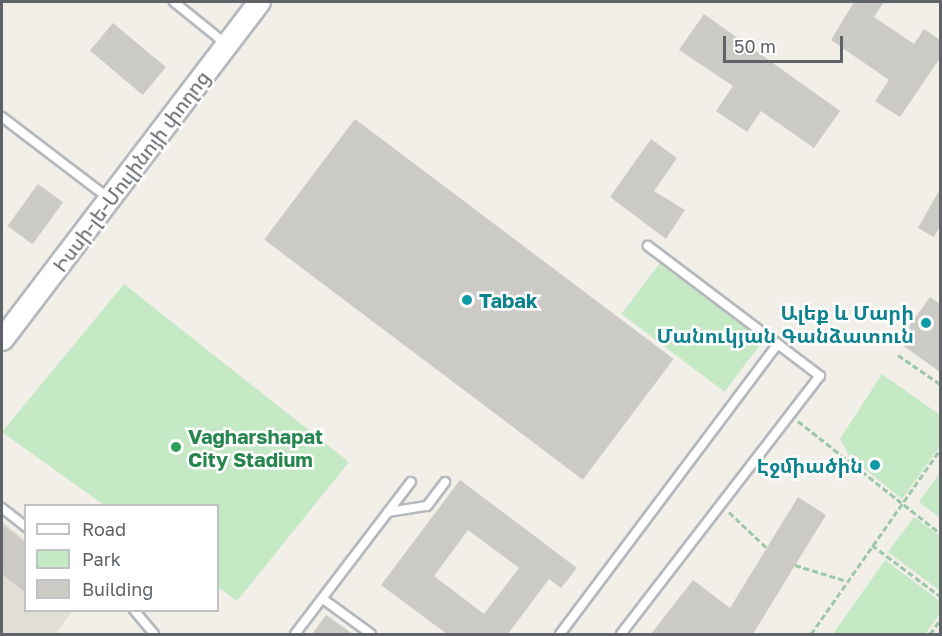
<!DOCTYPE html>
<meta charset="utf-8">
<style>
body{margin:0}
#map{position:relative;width:942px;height:636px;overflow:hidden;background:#f1efe8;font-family:"Golos Text","Noto Sans Armenian",sans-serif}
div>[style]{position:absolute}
.education>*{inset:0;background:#e1ded6}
.green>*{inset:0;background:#c5e8c5;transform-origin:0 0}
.building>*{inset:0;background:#cccac5;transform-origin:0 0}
.path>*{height:3px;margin-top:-1.5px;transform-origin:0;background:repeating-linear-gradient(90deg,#9cc7a9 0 6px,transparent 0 9px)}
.roads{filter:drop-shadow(2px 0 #b5b8bc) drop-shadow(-2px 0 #b5b8bc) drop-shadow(0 2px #b5b8bc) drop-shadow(0 -2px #b5b8bc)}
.lane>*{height:8px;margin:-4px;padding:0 4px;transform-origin:4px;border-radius:4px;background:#fff}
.secondary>*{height:21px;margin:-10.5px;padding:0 10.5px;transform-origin:10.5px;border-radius:10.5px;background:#fff}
.dots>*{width:16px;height:16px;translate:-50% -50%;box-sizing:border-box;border:3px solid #fff;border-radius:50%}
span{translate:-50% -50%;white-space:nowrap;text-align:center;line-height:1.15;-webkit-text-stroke:5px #fff;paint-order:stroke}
.street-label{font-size:20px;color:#5f6368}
.culture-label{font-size:20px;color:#0d838f;font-weight:700}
.left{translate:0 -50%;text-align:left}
.right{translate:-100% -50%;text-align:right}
.leisure-label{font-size:20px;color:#27864d;font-weight:700}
.frame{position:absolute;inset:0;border:3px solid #5f6368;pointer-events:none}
.legend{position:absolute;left:24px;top:504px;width:195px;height:108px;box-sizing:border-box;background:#fff;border:2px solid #bfc1c3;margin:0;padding:8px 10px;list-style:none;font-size:18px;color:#5f6368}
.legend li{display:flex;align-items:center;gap:12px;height:30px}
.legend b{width:30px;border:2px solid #bfc1c3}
.scale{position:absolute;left:723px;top:36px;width:120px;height:27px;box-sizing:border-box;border:3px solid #5f6368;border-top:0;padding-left:8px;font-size:18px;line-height:21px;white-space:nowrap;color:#5f6368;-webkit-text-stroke:4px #fff;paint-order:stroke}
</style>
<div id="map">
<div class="education">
<i style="clip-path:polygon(2px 521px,25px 540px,26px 610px,72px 611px,56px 634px,2px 634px)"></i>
</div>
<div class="green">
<i style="left:660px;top:263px;width:129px;height:64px;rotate:37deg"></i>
<i style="clip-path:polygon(124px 284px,349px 462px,237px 601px,218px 587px,218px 506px,104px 505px,2px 432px)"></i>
<i style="clip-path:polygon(882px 374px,940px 415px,940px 446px,902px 499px,850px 457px,840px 439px)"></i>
<i style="clip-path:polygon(940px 473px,940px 518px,919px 502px)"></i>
<i style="clip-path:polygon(914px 517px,940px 536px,940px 591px,888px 552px)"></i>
<i style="clip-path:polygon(885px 560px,940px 601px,940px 614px,925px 634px,833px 634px)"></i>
</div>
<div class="building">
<i style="clip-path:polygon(854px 2px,884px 2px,874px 17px,914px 44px,924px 29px,940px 40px,940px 58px,900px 117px,875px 101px,889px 80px,831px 40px)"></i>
<i style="clip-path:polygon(704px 14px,840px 111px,814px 148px,761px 111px,747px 132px,716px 111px,733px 86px,679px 50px)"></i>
<i style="left:113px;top:23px;width:69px;height:36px;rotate:40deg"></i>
<i style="left:355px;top:119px;width:399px;height:151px;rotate:37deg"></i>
<i style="clip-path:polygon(651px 139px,677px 158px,654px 191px,685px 210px,666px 239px,610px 197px)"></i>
<i style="left:38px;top:184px;width:31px;height:52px;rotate:36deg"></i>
<i style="clip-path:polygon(940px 189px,940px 226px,934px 237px,918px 228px)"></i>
<i style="clip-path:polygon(930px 297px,940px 304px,940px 372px,898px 342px)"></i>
<i style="clip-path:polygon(evenodd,460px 480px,577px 568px,561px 588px,549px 579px,508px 634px,447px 634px,381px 585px,460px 480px,468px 530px,519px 568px,484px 614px,434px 576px,468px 530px)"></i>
<i style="clip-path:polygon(798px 497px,826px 515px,753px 634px,651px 634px,693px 580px,730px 608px)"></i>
<i style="clip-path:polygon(2px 524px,26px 543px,26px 593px,2px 574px)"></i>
<i style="clip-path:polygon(326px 615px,353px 634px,312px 634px)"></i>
</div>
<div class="path">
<i style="left:898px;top:355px;width:51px;rotate:34.6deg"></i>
<i style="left:798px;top:421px;width:181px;rotate:38.3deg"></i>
<i style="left:729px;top:512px;width:52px;rotate:43.5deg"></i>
<i style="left:872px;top:545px;width:85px;rotate:36.9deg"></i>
<i style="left:795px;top:565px;width:54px;rotate:17.1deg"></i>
<i style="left:811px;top:634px;width:225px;rotate:-55deg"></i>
<i style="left:930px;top:634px;width:17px;rotate:-54deg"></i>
</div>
<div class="roads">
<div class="lane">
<i style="left:174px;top:2px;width:67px;rotate:38.9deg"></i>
<i style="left:2px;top:117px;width:132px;rotate:37.3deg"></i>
<i style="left:2px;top:508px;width:31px;rotate:38deg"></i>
<i style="left:388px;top:512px;width:39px;rotate:-9deg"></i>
<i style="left:427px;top:506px;width:30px;rotate:-53deg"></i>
<i style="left:323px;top:599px;width:59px;rotate:36.1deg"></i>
<i style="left:134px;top:610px;width:31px;rotate:50deg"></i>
<i style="left:295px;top:634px;width:191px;rotate:-52.7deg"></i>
<i style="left:560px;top:634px;width:363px;rotate:-53.1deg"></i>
<i style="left:621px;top:634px;width:326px;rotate:-52.4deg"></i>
<i style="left:820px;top:376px;width:216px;rotate:-142.9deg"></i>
</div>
<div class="secondary">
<i style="left:2px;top:339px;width:424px;rotate:-52.7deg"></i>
</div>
</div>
<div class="dots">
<i style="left:467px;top:300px;background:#0f9aa8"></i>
<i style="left:926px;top:323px;background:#0f9aa8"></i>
<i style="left:176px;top:447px;background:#2e9e5b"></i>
<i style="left:875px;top:465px;background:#0f9aa8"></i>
</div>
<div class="street-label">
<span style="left:131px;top:171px;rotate:-53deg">Իսսի-լե-Մուլինոյի փողոց</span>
</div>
<div class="culture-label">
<span class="left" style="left:479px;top:300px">Tabak</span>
<span class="right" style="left:914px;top:324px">Ալեք և Մարի<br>Մանուկյան Գանձատուն</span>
<span class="right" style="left:863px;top:465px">Էջմիածին</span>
</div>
<div class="leisure-label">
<span class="left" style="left:188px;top:448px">Vagharshapat<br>City Stadium</span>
</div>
<div class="frame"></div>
<ul class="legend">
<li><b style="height:8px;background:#fff"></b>Road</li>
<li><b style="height:16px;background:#c5e8c5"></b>Park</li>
<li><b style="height:16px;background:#cccac5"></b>Building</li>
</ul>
<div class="scale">50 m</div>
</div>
